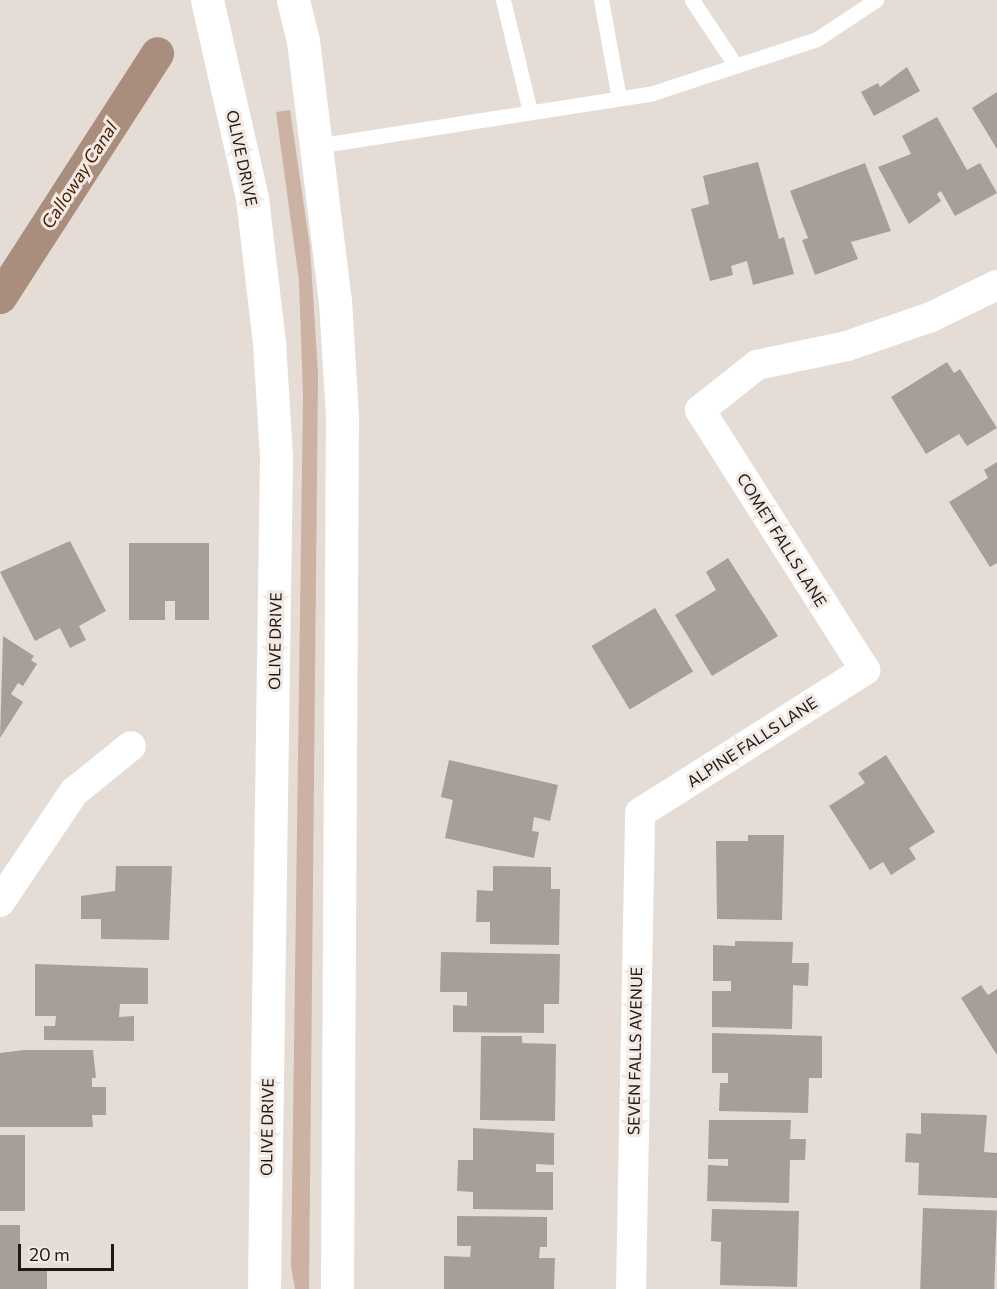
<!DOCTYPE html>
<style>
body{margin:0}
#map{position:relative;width:997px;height:1289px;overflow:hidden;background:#e6dcd6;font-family:Commissioner,sans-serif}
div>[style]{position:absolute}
.green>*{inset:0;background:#cbb2a3}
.canal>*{height:33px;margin:-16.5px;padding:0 16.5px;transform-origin:16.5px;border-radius:16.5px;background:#a98e7e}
.building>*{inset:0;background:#a89e98;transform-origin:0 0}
.service>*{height:15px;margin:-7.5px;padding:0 7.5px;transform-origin:7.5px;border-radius:7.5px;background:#fff}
.minor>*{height:30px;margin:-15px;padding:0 15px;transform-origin:15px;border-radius:15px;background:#fff}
.secondary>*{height:33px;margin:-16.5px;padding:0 16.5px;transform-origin:16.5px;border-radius:16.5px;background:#fff}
span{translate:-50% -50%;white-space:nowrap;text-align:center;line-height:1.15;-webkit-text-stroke:6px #f3e9e3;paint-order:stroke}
.street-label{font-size:16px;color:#1d1917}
.water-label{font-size:18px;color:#461f03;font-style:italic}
.scale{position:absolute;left:18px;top:1244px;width:96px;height:27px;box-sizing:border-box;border:3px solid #1d1917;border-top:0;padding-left:8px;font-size:18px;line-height:21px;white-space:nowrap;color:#1d1917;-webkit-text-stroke:4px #f3e9e3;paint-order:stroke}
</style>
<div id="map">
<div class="green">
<i style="clip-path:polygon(290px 110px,310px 247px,318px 374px,309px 1289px,295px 1289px,291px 1266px,303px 395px,299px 281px,276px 112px)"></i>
</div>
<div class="canal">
<i style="left:0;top:297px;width:290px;rotate:-57.2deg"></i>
</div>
<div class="building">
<i style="clip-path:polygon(907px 67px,920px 91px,874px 116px,861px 92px,878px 83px,880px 87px)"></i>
<i style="clip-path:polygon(997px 92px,997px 149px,972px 108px)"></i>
<i style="clip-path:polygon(937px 117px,967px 170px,980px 163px,997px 193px,955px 216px,941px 191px,937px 194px,941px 201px,909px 224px,878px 167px,911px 154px,902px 136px)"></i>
<i style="clip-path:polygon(758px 162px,779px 239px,784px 237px,794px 274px,753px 285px,747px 261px,731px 266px,733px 275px,710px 281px,691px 209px,709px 204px,703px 176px)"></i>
<i style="clip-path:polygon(865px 163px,891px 231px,851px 242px,858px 259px,815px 275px,802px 240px,808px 238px,790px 191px)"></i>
<i style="clip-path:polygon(947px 362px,954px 373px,960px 369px,997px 428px,967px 446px,959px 434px,926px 454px,891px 397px)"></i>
<i style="clip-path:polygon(997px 462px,997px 563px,990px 567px,949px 502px,988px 478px,984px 470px)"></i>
<i style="clip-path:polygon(70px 541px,106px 611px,79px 626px,86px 640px,70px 648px,60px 628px,35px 641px,0 572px)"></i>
<i style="clip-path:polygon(129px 543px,209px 543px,209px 620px,175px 620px,175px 601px,165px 601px,165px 620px,129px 620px)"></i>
<i style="clip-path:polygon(728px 558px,778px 636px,712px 676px,675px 615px,716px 590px,706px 572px)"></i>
<i style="left:655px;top:608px;width:74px;height:74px;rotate:59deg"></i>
<i style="clip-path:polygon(3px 636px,34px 656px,31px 660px,37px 664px,23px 686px,18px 683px,11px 694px,23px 702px,0 738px)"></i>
<i style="clip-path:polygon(886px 755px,935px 832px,909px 848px,916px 859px,891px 875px,883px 862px,870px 870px,829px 806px,865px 783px,858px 773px)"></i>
<i style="clip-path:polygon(449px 760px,558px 785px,550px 821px,534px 817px,532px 831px,539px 832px,534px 858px,445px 838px,453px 800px,441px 797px)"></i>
<i style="clip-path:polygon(748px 835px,784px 835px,782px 920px,717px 919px,716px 841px,748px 841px)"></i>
<i style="clip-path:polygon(116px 866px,172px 866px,169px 940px,101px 939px,101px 919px,81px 919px,81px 896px,115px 891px)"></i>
<i style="clip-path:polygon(493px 866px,551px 867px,551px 889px,560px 889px,559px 945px,490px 944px,490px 922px,476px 922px,477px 890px,493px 891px)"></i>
<i style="clip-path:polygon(735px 941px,793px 942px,792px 963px,809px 963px,808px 986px,793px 985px,792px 1029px,712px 1027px,712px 991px,731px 991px,731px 981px,713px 981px,713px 945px,735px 946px)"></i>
<i style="clip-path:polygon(441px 952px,560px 954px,559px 1004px,544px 1004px,544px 1033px,453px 1032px,453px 1005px,467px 1006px,467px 992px,440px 992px)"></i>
<i style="clip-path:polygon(35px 964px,148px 968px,148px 1004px,120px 1004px,119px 1017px,134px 1016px,134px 1041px,44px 1040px,44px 1026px,55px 1026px,56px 1016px,35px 1016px)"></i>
<i style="clip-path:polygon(981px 985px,988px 995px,997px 989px,997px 1055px,961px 998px)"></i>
<i style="clip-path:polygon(712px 1033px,822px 1036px,822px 1078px,809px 1078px,808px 1113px,719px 1111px,720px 1083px,728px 1083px,728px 1073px,712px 1073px)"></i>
<i style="clip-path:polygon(481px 1036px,522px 1036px,522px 1043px,556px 1044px,555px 1121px,480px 1120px)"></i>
<i style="clip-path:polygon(24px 1050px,93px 1050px,96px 1078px,92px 1078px,92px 1087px,106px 1087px,106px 1115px,92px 1115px,93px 1127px,0 1127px,0 1053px)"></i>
<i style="clip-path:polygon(921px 1113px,987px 1115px,984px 1152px,997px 1153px,997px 1198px,918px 1195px,919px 1163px,905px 1162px,906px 1133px,921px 1134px)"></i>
<i style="clip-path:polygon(709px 1120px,791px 1120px,790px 1139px,806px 1139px,805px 1160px,790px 1160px,789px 1203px,707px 1201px,708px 1165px,728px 1166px,728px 1159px,708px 1159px)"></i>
<i style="clip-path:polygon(473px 1128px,554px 1133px,554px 1165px,536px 1164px,536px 1172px,553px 1172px,553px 1210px,473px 1209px,473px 1192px,457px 1191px,458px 1160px,473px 1160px)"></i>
<i style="left:0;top:1135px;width:25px;height:76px"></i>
<i style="left:923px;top:1208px;width:74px;height:81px;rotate:2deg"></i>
<i style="clip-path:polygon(712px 1209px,799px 1211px,797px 1287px,720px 1285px,721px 1242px,711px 1241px)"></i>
<i style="clip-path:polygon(457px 1216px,547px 1217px,547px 1247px,540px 1247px,539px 1258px,555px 1258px,554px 1289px,444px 1289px,444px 1256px,470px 1257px,471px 1246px,457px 1246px)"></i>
<i style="clip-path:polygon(0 1225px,20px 1225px,20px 1271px,47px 1271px,47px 1289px,0 1289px)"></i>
</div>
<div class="service">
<i style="left:503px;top:0;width:115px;rotate:76.4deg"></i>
<i style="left:601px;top:0;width:100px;rotate:79.6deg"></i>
<i style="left:692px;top:0;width:79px;rotate:56.3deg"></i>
<i style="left:316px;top:146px;width:341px;rotate:-8.9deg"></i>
<i style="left:653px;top:93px;width:173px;rotate:-18.2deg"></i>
<i style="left:817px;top:39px;width:71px;rotate:-33.5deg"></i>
</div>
<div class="minor">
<i style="left:0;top:902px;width:133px;rotate:-56.1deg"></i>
<i style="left:74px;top:792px;width:73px;rotate:-38.9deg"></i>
<i style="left:631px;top:1289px;width:476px;rotate:-88.9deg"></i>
<i style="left:640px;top:813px;width:267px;rotate:-32.4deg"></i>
<i style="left:865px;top:670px;width:308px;rotate:-122.4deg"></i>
<i style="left:700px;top:410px;width:73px;rotate:-38.3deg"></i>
<i style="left:757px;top:365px;width:92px;rotate:-11.9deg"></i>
<i style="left:847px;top:346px;width:89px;rotate:-19deg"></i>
<i style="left:931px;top:317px;width:73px;rotate:-25.9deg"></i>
</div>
<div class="secondary">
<i style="left:207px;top:0;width:203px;rotate:77.2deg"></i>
<i style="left:252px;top:198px;width:145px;rotate:83.3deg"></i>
<i style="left:269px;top:342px;width:114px;rotate:86.5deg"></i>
<i style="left:276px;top:456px;width:833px;rotate:90.83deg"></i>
<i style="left:293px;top:0;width:42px;rotate:76.3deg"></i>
<i style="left:303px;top:41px;width:262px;rotate:83deg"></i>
<i style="left:335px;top:301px;width:114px;rotate:86.5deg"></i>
<i style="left:342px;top:415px;width:874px;rotate:90.33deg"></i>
</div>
<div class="street-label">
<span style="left:242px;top:158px;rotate:78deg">OLIVE DRIVE</span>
<span style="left:782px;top:540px;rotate:58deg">COMET FALLS LANE</span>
<span style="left:275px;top:641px;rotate:-89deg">OLIVE DRIVE</span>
<span style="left:752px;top:742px;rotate:-33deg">ALPINE FALLS LANE</span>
<span style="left:635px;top:1051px;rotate:-89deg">SEVEN FALLS AVENUE</span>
<span style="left:267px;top:1127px;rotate:-89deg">OLIVE DRIVE</span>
</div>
<div class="water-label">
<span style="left:79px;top:175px;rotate:-57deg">Calloway Canal</span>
</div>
<div class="scale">20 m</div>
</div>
